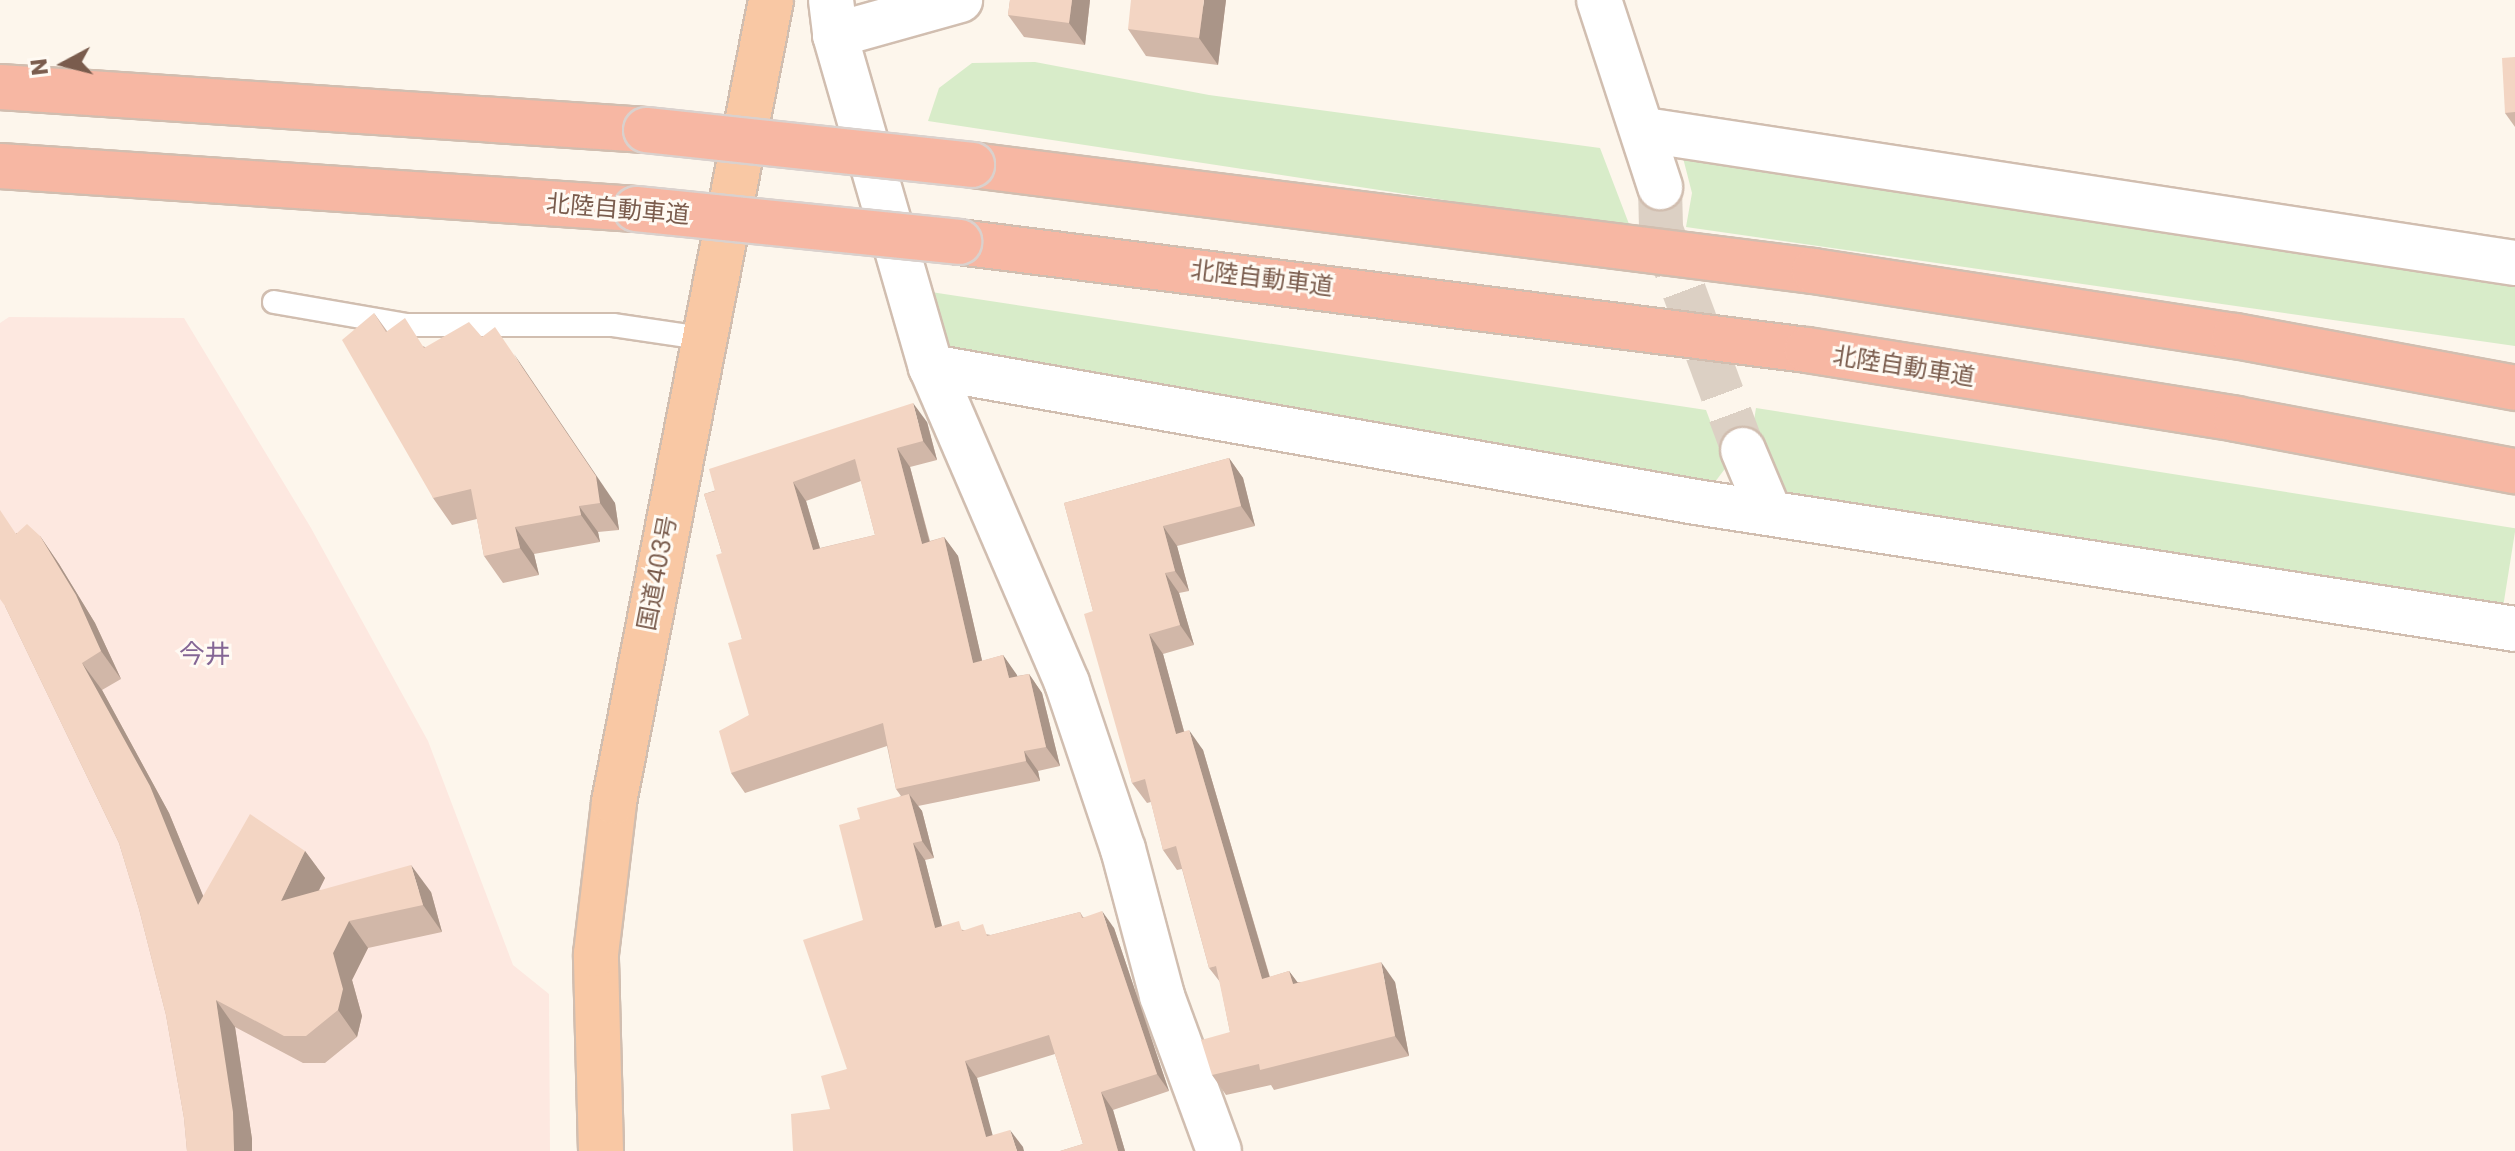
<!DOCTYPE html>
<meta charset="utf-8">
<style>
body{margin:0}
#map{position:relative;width:2515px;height:1151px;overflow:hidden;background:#fdf6ec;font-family:Poppins,"Noto Sans JP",sans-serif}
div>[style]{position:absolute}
.commercial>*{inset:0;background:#fde8e0}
.green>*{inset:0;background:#d8ecc9;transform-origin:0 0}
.minor-tunnel>*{height:44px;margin-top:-22px;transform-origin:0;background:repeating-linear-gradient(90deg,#dcd0c4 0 44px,transparent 0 66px)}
.roads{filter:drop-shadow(2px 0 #d1beb0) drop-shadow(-2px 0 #d1beb0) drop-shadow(0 2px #d1beb0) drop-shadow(0 -2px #d1beb0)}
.service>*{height:22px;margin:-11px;padding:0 11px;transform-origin:11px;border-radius:11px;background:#fff}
.minor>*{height:44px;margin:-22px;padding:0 22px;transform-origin:22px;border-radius:22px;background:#fff}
.trunk>*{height:44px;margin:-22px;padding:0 22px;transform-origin:22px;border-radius:22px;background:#f9c8a4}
.motorway>*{height:44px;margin:-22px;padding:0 22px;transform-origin:22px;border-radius:22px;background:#f7b7a3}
.bridges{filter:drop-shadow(2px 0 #dad1cd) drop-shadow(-2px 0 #dad1cd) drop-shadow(0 2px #dad1cd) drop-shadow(0 -2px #dad1cd)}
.motorway-bridge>*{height:44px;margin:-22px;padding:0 22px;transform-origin:22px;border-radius:22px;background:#f7b7a3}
.wall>*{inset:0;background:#d1b7a8}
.shaded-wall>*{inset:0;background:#aa9588}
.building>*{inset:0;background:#f3d5c3}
span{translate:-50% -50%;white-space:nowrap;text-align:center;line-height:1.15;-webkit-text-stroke:6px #fffaf3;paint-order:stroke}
.street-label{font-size:24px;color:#7a5c4d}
.neighbourhood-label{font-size:26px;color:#846695}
.north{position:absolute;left:24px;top:24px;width:80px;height:80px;-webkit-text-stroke:6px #fffaf3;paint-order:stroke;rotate:263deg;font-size:22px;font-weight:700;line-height:32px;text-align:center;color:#7a5c4d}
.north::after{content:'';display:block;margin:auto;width:28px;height:36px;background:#7a5c4d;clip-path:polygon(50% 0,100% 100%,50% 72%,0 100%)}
</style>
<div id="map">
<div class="commercial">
<i style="clip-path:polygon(9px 317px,184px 318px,311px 528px,428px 741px,513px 965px,549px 994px,550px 1151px,0 1151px,0 323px)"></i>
</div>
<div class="green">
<i style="clip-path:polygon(1035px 62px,1209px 95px,1600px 148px,1629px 224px,1602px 224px,928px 121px,939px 88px,972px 63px)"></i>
<i style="clip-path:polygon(1682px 154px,2515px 287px,2515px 346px,1686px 227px,1692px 193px)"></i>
<i style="clip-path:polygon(931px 292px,1706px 410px,1727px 466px,1712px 486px,947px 346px)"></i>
<i style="left:1756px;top:408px;width:769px;height:97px;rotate:9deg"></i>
</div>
<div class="minor-tunnel">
<i style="left:1660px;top:187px;width:42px;rotate:88.6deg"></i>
<i style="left:1661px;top:229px;width:236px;rotate:69.6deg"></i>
</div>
<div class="roads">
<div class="service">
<i style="left:274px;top:302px;width:135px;rotate:9.8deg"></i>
<i style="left:407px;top:325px;width:206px"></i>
<i style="left:613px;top:325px;width:89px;rotate:8.4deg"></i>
</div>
<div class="minor">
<i style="left:831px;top:0;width:35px;rotate:83deg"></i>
<i style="left:835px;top:35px;width:346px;rotate:73.9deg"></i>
<i style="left:931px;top:367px;width:344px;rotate:66.7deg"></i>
<i style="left:1067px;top:683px;width:175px;rotate:71.4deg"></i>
<i style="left:1123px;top:849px;width:152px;rotate:75.1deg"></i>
<i style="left:1162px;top:996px;width:165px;rotate:69.8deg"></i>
<i style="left:1599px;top:0;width:197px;rotate:71.9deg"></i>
<i style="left:835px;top:35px;width:130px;rotate:-15.6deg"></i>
<i style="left:1645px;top:130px;width:880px;rotate:8.69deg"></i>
<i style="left:931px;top:367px;width:777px;rotate:10.01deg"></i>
<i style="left:1696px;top:502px;width:829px;rotate:8.81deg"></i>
<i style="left:1743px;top:450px;width:67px;rotate:67.2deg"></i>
</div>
<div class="trunk">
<i style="left:601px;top:1151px;width:197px;rotate:-91.5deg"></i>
<i style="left:596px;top:954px;width:153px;rotate:-83.2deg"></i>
<i style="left:614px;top:802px;width:817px;rotate:-78.92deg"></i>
</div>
<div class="motorway">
<i style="left:0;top:87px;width:647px;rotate:3.81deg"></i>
<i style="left:972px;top:165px;width:849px;rotate:7.18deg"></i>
<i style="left:1814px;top:271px;width:426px;rotate:8.8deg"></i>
<i style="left:2235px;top:336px;width:285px;rotate:10.5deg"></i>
<i style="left:0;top:166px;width:637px;rotate:3.87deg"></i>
<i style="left:959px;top:242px;width:855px;rotate:7.26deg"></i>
<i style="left:1807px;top:350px;width:435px;rotate:9.1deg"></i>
<i style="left:2236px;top:419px;width:284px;rotate:10.6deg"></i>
</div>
</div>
<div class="bridges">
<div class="motorway-bridge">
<i style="left:646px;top:130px;width:328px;rotate:6.1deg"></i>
<i style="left:636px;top:209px;width:325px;rotate:5.8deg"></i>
</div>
</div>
<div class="wall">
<i style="clip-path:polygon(1010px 0,1090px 0,1085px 45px,1024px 37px,1008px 15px)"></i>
<i style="clip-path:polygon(1226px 0,1218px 65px,1146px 56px,1128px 29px)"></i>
<i style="clip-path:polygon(2515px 57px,2515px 127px,2505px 113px)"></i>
<i style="clip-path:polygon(374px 313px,387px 331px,425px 347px,615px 503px,619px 530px,598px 532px,600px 542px,534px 554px,539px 575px,503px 583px,484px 556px,477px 519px,452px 525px,433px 498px)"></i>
<i style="clip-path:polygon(evenodd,927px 422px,937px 460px,910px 467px,930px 541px,944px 537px,958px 556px,982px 661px,1003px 655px,1017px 676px,1029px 674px,1042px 693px,1060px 766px,1038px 771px,1040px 781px,918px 806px,922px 811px,934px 858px,925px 860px,942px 926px,991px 935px,1080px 912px,1083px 917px,1114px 928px,1169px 1091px,1113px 1110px,1125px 1151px,1060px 1151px,1083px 1144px,1055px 1054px,977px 1078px,992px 1135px,1023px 1147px,830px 1109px,847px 1069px,863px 920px,860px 819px,901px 796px,896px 789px,887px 746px,745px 793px,731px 773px,749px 715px,742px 639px,722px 553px,704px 494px,927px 422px,861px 481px,875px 535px,820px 548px,806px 501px,861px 481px)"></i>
<i style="clip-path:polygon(1229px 458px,1243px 478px,1255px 526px,1177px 546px,1189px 591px,1179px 593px,1194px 645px,1163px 654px,1184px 731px,1203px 750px,1270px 977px,1289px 971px,1297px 982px,1395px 982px,1409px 1056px,1274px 1090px,1271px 1085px,1226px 1095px,1212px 1075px,1230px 1032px,1220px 982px,1209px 968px,1182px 869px,1177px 870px,1163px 850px,1151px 802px,1147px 803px,1132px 783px,1093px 611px,1064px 503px)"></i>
<i style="clip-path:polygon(16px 533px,40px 536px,59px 564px,95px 623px,121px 679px,102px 690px,169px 813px,203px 896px,305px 851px,325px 878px,319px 890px,431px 892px,442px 932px,368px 948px,352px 980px,362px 1016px,357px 1037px,325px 1063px,303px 1063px,235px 1027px,252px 1139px,252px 1151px,187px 1151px,184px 1118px,166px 1015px,139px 909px,119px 843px,5px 606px)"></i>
</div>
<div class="shaded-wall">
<i style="clip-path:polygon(1072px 0,1090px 0,1085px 45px,1069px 23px)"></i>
<i style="clip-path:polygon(1204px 0,1226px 0,1218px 65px,1199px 38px)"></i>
<i style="clip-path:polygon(514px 354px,615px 503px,619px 530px,600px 503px)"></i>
<i style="clip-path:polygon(913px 403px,927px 422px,937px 460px,923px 441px)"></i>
<i style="clip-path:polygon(897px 448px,910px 467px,935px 563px,922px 544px)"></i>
<i style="clip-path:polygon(1229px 458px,1243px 478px,1255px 526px,1241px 506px)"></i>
<i style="clip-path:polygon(793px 482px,806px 501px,826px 569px,813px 550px)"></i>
<i style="clip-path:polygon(579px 506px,598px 532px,600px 542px,581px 515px)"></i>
<i style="clip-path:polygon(1163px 526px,1177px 546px,1189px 591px,1175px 571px)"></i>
<i style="clip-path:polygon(515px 527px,534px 554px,539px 575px,520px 548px)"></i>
<i style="clip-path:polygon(40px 536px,59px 564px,95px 623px,121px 679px,101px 651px)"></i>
<i style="clip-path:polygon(944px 537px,958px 556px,987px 682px,973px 663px)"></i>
<i style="clip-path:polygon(1165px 573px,1179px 593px,1194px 645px,1180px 625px)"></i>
<i style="clip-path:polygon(1149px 634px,1163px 654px,1190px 754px,1176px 734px)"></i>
<i style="clip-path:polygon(1003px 655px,1017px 675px,1022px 698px,1009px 678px)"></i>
<i style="clip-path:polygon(82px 663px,102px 690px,169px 813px,218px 932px,198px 905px)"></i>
<i style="clip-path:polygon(1029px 674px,1042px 693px,1060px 766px,1046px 747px)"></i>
<i style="clip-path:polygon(1189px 730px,1203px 750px,1276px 999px,1262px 979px)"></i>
<i style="clip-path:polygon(1024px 751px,1038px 771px,1040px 781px,1026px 761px)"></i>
<i style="clip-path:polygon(909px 794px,922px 811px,934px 858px,922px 841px)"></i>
<i style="clip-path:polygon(913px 843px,925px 860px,947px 946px,935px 928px)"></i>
<i style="clip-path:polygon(305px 851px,325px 878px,300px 928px,281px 901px)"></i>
<i style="clip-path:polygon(411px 865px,431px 892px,442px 932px,423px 905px)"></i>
<i style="clip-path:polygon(1102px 911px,1114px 928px,1169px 1091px,1157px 1074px)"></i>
<i style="clip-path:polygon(349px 921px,368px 948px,352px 980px,362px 1016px,357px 1037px,338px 1010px,333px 953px)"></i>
<i style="clip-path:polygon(1381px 962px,1395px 982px,1409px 1056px,1395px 1036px)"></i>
<i style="clip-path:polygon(1289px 971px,1304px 991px,1293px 984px)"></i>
<i style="clip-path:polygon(216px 1000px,235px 1027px,252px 1139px,252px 1151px,234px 1151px)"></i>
<i style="clip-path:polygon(965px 1061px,977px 1078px,997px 1151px,986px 1137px)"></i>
<i style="clip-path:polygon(1101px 1092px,1113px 1110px,1125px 1151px,1118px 1151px)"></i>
<i style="clip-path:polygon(1010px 1130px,1023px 1147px,1024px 1151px,1017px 1151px)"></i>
</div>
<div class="building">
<i style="clip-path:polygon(1010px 0,1072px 0,1069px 23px,1008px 15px)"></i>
<i style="clip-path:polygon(1131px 0,1204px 0,1199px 38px,1128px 29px)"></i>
<i style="clip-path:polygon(2515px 57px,2515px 112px,2505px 113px,2502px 58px)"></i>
<i style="clip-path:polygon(374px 313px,386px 332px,405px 318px,424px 348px,469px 322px,482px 337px,495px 327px,596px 476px,600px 503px,579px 506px,581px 515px,515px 527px,520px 548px,484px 556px,471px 489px,433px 498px,342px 340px)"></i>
<i style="clip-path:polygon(evenodd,913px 403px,923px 441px,897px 448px,922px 544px,944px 537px,973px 663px,1003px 655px,1009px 678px,1029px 674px,1046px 747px,1024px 751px,1026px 761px,896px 789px,883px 723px,731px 773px,719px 731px,749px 715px,728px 643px,742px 639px,716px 555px,722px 553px,704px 494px,715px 491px,709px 469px,913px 403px,855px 459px,875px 535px,813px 550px,793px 482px,855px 459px)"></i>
<i style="clip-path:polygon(1229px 458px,1241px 506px,1163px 526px,1175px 571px,1165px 573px,1180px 625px,1149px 634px,1176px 734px,1189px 730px,1262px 979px,1289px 971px,1293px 984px,1381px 962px,1395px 1036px,1260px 1070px,1259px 1064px,1212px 1075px,1201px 1040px,1230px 1032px,1216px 966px,1209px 968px,1176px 846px,1163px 850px,1145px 779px,1132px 783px,1084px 614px,1093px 611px,1064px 503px)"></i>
<i style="clip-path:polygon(0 510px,16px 534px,27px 524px,40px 536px,76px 595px,101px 651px,82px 663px,150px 786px,198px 905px,250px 814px,305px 851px,281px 901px,411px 865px,423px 905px,349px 921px,333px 953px,343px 989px,338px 1010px,306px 1036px,284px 1036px,216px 1000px,233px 1112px,234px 1151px,187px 1151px,184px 1118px,166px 1015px,139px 909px,119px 843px,5px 606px,0 599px)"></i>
<i style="clip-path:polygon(909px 794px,922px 841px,913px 843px,935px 928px,959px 921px,962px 931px,983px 924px,987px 936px,1080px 912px,1082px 918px,1102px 911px,1157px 1074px,1101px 1092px,1118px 1151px,1060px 1151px,1083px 1144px,1049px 1035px,965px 1061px,986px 1137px,1010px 1130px,1017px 1151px,793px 1151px,791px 1114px,830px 1109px,821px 1076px,847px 1069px,803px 940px,863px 920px,839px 825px,860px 819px,857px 808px)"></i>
</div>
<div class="street-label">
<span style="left:618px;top:209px;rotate:5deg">北陸自動車道</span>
<span style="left:1262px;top:278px;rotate:7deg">北陸自動車道</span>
<span style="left:1904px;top:366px;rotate:9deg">北陸自動車道</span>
<span style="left:657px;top:573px;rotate:-79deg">国道403号</span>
</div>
<div class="neighbourhood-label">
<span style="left:205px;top:655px">今井</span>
</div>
<div class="north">N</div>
</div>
